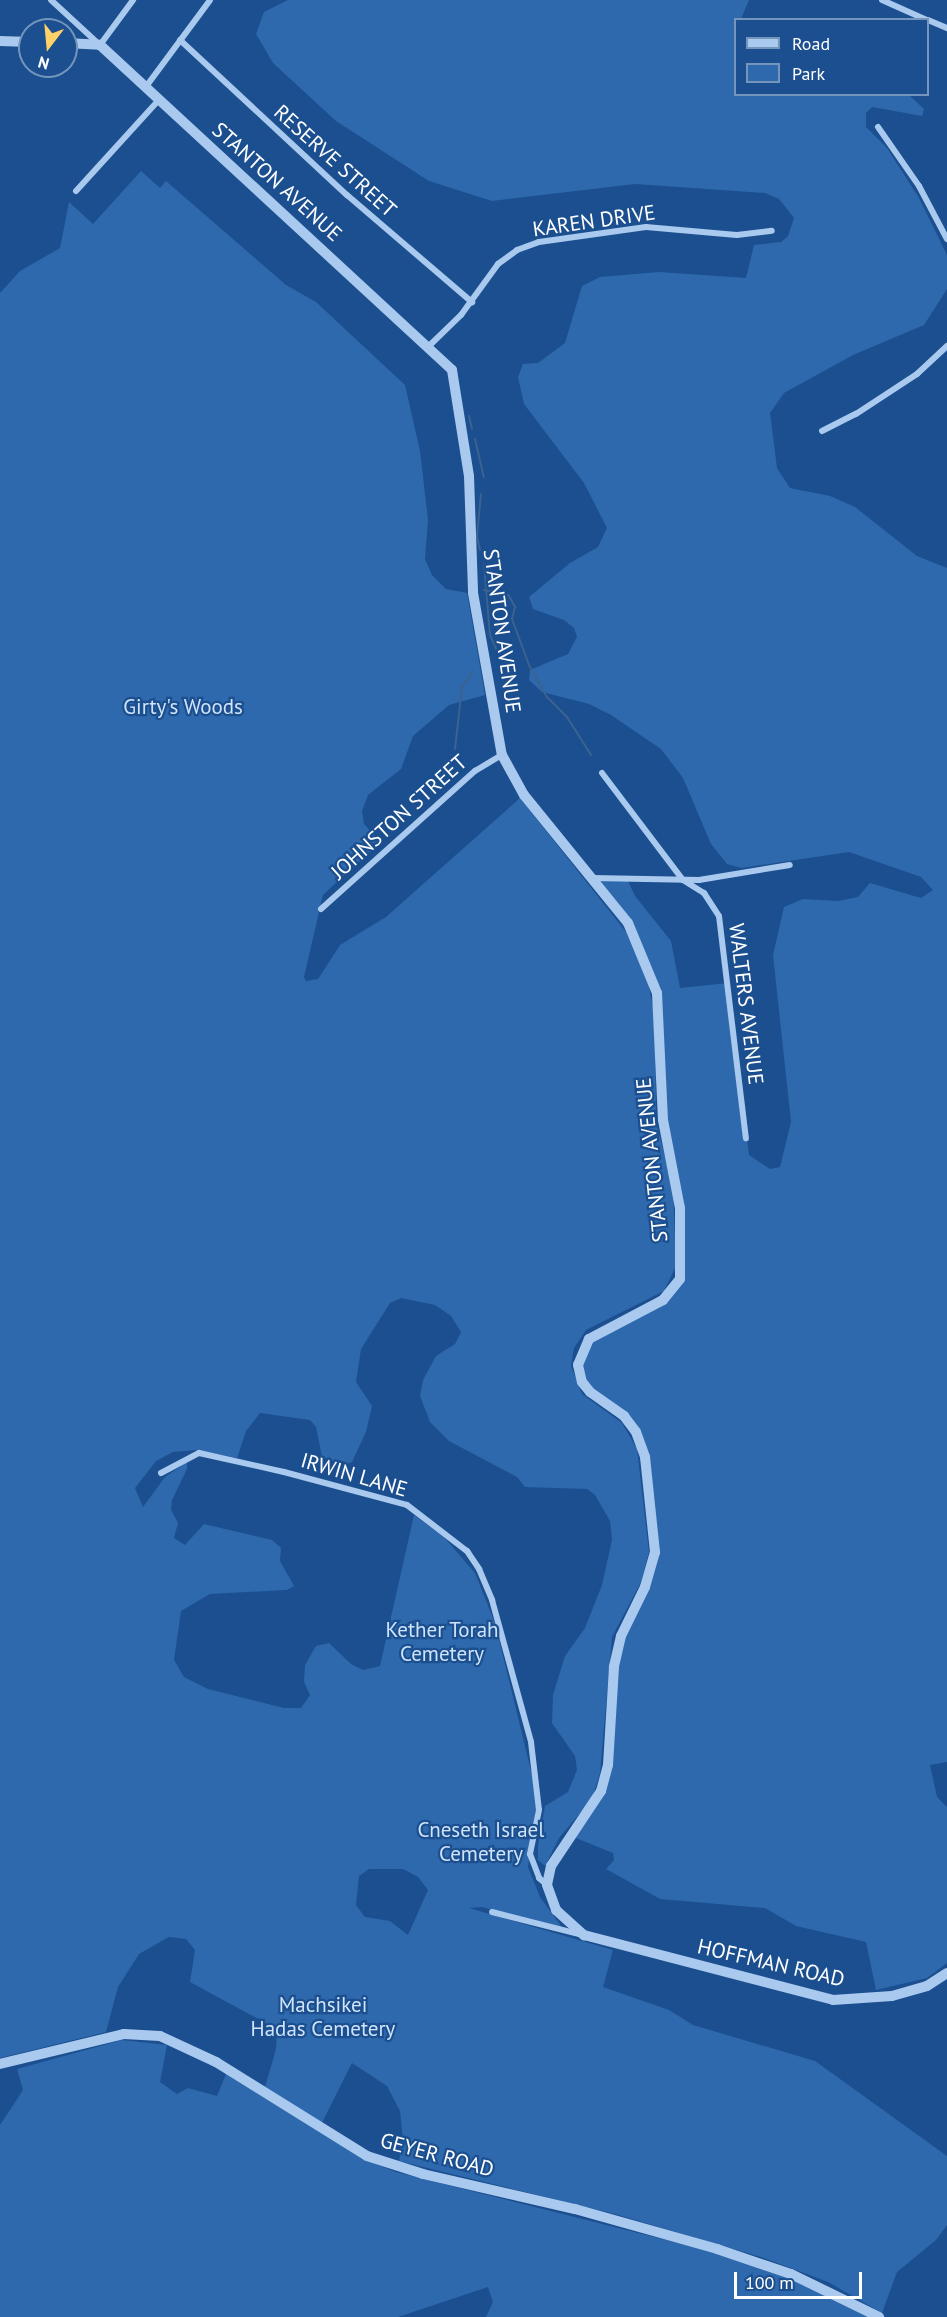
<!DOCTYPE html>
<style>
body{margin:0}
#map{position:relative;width:947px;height:2317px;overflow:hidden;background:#1b4f8f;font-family:"PT Sans",sans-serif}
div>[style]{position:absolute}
.green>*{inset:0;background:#2e69ad}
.stream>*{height:2px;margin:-1px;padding:0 1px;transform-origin:1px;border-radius:1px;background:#3c6290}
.minor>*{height:6px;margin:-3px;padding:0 3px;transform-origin:3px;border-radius:3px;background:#a9c9ee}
.tertiary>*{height:10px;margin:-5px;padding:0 5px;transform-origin:5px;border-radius:5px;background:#a9c9ee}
span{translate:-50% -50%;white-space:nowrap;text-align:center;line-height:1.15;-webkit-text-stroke:4.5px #1b4f8f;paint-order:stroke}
.street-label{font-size:21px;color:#fff}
.park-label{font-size:21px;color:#cfe3fa}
.legend{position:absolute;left:734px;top:18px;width:195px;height:78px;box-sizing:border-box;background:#1b4f8f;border:2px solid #7695bc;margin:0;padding:8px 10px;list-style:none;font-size:18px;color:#fff}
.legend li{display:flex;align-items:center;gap:12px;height:30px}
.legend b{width:30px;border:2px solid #7695bc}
.north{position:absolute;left:18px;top:18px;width:60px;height:60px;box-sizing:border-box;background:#1b4f8f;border:2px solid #7695bc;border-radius:50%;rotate:196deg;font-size:16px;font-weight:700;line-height:24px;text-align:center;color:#fff}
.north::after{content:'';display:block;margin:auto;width:21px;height:27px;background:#ffd166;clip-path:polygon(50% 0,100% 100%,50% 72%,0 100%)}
.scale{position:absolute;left:734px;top:2272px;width:128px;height:27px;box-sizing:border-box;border:3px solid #fff;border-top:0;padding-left:8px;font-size:18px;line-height:21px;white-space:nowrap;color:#fff;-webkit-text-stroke:4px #1b4f8f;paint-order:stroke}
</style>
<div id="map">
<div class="green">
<i style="clip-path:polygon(288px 0,749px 0,741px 19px,736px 20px,736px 94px,909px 95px,924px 109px,922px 116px,872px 107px,866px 113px,866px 127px,887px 148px,919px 198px,947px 255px,947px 289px,924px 325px,853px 355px,784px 393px,770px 413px,777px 468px,790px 488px,830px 496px,855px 507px,917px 556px,947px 568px,947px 1762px,930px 1765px,937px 1797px,947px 1807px,947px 1963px,927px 1978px,876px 1990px,866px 1942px,796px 1926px,765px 1908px,660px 1899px,606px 1869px,614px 1860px,613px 1853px,571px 1836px,601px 1791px,614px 1667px,655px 1552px,636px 1432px,582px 1382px,582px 1347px,671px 1293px,682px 1251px,663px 1120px,660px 1014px,642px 949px,593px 878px,627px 879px,635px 896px,671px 941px,680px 988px,728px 983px,749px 1155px,770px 1169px,780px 1167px,791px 1122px,773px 955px,784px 907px,803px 899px,838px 901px,858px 897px,870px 883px,921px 898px,933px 890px,921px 877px,849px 852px,741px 868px,727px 864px,711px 844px,683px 778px,661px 749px,611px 715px,589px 704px,542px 692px,529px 680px,530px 670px,568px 654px,577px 637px,574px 628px,564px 620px,533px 609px,529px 597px,570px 563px,598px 547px,607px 528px,584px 483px,524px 404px,518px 377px,523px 364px,538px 363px,565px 343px,582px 286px,600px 277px,659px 272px,746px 278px,754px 245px,781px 242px,788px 236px,794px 218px,779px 199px,765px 193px,635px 184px,492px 201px,429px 181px,336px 121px,273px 63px,256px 34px,264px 12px)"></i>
<i style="clip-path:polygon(evenodd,141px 171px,160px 188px,166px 181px,286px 285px,316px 302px,405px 385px,420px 451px,428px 520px,425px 559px,432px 575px,446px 589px,467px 593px,485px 695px,449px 705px,413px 736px,401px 769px,368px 795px,362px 811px,364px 824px,380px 842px,323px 895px,304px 977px,306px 981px,318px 979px,340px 945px,386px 917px,520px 798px,626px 932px,648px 982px,655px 1017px,656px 1122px,673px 1187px,676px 1266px,664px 1291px,586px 1330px,574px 1348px,571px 1366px,582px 1394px,622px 1423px,637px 1449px,649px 1552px,641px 1582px,612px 1637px,600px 1773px,592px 1799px,559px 1838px,545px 1866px,538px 1860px,538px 1846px,545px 1806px,568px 1792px,577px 1770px,575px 1756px,552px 1723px,553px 1695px,565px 1656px,585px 1628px,602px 1585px,612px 1540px,610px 1521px,595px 1495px,587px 1489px,525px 1487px,517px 1477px,449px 1441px,430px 1422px,420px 1396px,423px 1380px,436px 1356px,455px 1344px,461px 1332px,451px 1316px,435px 1305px,401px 1298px,390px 1303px,361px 1349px,356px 1382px,372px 1406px,366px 1432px,352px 1462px,345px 1465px,322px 1457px,316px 1427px,310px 1420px,260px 1413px,246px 1431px,237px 1458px,197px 1450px,173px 1452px,156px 1461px,135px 1488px,143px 1507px,165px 1477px,187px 1462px,187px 1469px,172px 1500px,171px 1510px,178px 1523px,174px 1538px,185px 1545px,204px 1524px,272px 1540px,281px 1548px,280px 1561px,294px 1586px,287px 1590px,210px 1594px,181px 1611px,174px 1660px,184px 1677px,208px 1689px,284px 1708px,301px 1708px,310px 1695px,304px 1682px,305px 1665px,316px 1646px,329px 1643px,351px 1664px,363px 1670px,380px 1666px,414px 1515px,444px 1537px,475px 1573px,495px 1623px,535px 1787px,536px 1808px,528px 1867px,540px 1897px,564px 1930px,482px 1907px,469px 1908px,613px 1950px,603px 1987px,669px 2010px,693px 2025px,815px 2061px,947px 2156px,947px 2225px,936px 2240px,897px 2272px,882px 2313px,828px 2282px,764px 2258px,615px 2214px,399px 2161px,403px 2141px,400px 2111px,387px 2086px,352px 2063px,322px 2123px,265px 2087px,276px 2049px,277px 2029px,190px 1982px,195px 1950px,186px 1939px,169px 1937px,139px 1954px,118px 1987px,106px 2032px,0 2058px,0 293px,20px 271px,60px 248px,69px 202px,93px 224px,141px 171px,369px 1869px,403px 1869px,418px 1877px,428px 1890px,408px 1935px,390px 1921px,365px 1917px,356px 1905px,359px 1876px,369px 1869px)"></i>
<i style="clip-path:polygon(122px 2040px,167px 2045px,160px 2082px,177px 2094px,188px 2088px,217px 2096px,226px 2074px,366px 2160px,396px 2172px,702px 2249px,792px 2279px,868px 2317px,486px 2317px,493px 2302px,488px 2287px,398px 2317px,0 2317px,0 2125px,23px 2090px,17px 2069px)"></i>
</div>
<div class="stream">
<i style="left:469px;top:416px;width:13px;rotate:77deg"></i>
<i style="left:475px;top:439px;width:39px;rotate:77deg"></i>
<i style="left:480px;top:550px;width:14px;rotate:-102deg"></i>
<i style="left:477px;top:536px;width:42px;rotate:-84.6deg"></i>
<i style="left:484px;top:564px;width:71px;rotate:85.2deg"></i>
<i style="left:490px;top:635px;width:22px;rotate:66deg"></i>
<i style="left:484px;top:590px;width:26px;rotate:13deg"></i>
<i style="left:509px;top:596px;width:13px;rotate:61deg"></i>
<i style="left:515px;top:607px;width:12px;rotate:104deg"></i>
<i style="left:512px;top:619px;width:49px;rotate:69.7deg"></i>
<i style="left:529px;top:665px;width:37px;rotate:61deg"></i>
<i style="left:547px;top:697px;width:28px;rotate:45deg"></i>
<i style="left:567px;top:717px;width:45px;rotate:57.7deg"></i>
<i style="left:455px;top:749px;width:62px;rotate:-83.6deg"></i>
<i style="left:462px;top:687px;width:17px;rotate:-54deg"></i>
</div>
<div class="minor">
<i style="left:51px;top:0;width:67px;rotate:42.6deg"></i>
<i style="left:100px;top:45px;width:56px;rotate:-53.7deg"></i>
<i style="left:882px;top:0;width:49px;rotate:24deg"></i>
<i style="left:928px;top:20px;width:21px;rotate:23deg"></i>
<i style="left:180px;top:40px;width:228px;rotate:42.9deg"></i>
<i style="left:347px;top:195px;width:165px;rotate:40.6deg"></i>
<i style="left:145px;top:88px;width:109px;rotate:-53.5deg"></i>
<i style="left:878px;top:127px;width:72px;rotate:55.2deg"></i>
<i style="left:919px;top:186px;width:60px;rotate:62.2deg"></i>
<i style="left:76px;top:191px;width:122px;rotate:-47.7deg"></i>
<i style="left:429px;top:346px;width:45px;rotate:-44.1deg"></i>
<i style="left:461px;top:315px;width:63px;rotate:-54deg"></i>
<i style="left:498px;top:264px;width:24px;rotate:-36deg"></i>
<i style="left:517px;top:250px;width:23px;rotate:-20deg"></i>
<i style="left:539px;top:242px;width:108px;rotate:-8deg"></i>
<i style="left:646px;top:227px;width:91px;rotate:5deg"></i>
<i style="left:737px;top:235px;width:35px;rotate:-7deg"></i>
<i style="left:822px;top:431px;width:38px;rotate:-27deg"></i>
<i style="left:856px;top:414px;width:73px;rotate:-33.3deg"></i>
<i style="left:917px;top:374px;width:41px;rotate:-43deg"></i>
<i style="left:602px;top:773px;width:134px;rotate:52.9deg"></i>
<i style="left:683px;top:880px;width:25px;rotate:32deg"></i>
<i style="left:704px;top:893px;width:27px;rotate:57deg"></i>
<i style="left:719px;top:916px;width:224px;rotate:83.1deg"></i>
<i style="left:593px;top:878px;width:106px;rotate:1.1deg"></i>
<i style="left:699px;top:880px;width:92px;rotate:-9.4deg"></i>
<i style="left:321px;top:909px;width:207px;rotate:-41.9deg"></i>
<i style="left:475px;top:771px;width:31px;rotate:-31deg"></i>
<i style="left:161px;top:1473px;width:43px;rotate:-27.8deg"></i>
<i style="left:199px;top:1453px;width:87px;rotate:12.6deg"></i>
<i style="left:284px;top:1472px;width:127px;rotate:15deg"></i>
<i style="left:407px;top:1505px;width:76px;rotate:37.5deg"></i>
<i style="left:467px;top:1551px;width:22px;rotate:56deg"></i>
<i style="left:479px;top:1569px;width:34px;rotate:67deg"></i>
<i style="left:492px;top:1600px;width:147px;rotate:74.6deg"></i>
<i style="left:531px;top:1742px;width:68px;rotate:83.3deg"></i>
<i style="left:539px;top:1810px;width:45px;rotate:101.6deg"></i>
<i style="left:530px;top:1854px;width:26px;rotate:69deg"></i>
<i style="left:539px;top:1878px;width:11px;rotate:41deg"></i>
<i style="left:492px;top:1912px;width:94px;rotate:14.2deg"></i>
</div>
<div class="tertiary">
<i style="left:0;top:41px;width:30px;rotate:2deg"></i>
<i style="left:66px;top:43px;width:34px;rotate:3deg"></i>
<i style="left:100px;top:45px;width:479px;rotate:42.7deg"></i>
<i style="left:452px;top:370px;width:107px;rotate:80.9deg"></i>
<i style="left:469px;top:476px;width:117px;rotate:88deg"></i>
<i style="left:473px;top:593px;width:165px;rotate:79.9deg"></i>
<i style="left:502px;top:755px;width:46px;rotate:61.2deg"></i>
<i style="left:524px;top:795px;width:165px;rotate:50.9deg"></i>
<i style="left:628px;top:923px;width:76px;rotate:67.5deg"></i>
<i style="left:657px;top:993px;width:127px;rotate:87.3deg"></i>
<i style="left:663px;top:1120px;width:90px;rotate:79.1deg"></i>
<i style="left:680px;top:1208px;width:71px;rotate:90deg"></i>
<i style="left:680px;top:1279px;width:27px;rotate:129deg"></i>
<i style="left:663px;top:1300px;width:84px;rotate:152.2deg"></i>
<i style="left:589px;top:1339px;width:28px;rotate:113deg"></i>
<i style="left:578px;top:1365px;width:17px;rotate:77deg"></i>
<i style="left:582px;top:1382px;width:13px;rotate:51deg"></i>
<i style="left:590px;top:1392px;width:42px;rotate:35.2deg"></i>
<i style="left:624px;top:1416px;width:20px;rotate:53deg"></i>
<i style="left:636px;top:1432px;width:27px;rotate:70deg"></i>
<i style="left:645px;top:1457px;width:96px;rotate:84deg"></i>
<i style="left:655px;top:1552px;width:36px;rotate:106deg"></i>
<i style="left:645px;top:1587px;width:55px;rotate:116.1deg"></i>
<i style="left:621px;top:1636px;width:32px;rotate:103deg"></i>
<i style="left:614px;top:1667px;width:98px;rotate:93.5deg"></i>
<i style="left:608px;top:1765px;width:27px;rotate:105deg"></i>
<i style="left:601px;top:1791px;width:90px;rotate:123.7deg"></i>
<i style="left:551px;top:1866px;width:19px;rotate:102deg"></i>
<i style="left:547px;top:1885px;width:27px;rotate:70deg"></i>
<i style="left:556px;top:1910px;width:38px;rotate:42deg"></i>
<i style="left:584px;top:1935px;width:257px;rotate:14.6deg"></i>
<i style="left:833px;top:2000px;width:59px;rotate:-3.9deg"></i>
<i style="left:892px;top:1996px;width:36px;rotate:-16deg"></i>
<i style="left:927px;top:1986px;width:24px;rotate:-33deg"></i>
<i style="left:0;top:2064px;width:128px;rotate:-13.6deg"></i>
<i style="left:124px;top:2034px;width:36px;rotate:3deg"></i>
<i style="left:160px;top:2036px;width:62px;rotate:24.9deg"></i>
<i style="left:216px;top:2062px;width:178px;rotate:31.9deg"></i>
<i style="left:367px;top:2156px;width:59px;rotate:17.8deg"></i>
<i style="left:423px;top:2174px;width:156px;rotate:13deg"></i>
<i style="left:575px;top:2209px;width:148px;rotate:15.7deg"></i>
<i style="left:717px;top:2249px;width:78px;rotate:18.7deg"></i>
<i style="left:791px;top:2274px;width:98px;rotate:26deg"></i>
</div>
<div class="street-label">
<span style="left:335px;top:161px;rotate:42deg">RESERVE STREET</span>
<span style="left:277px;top:182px;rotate:42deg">STANTON AVENUE</span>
<span style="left:594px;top:221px;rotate:-8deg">KAREN DRIVE</span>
<span style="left:502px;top:631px;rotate:82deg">STANTON AVENUE</span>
<span style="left:399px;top:817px;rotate:-42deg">JOHNSTON STREET</span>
<span style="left:746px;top:1004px;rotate:83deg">WALTERS AVENUE</span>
<span style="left:652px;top:1160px;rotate:-96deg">STANTON AVENUE</span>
<span style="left:354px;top:1475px;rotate:16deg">IRWIN LANE</span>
<span style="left:771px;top:1963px;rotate:13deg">HOFFMAN ROAD</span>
<span style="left:437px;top:2155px;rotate:15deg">GEYER ROAD</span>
</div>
<div class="park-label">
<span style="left:183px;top:707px">Girty's Woods</span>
<span style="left:442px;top:1642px">Kether Torah<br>Cemetery</span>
<span style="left:481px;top:1842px">Cneseth Israel<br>Cemetery</span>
<span style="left:323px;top:2017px">Machsikei<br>Hadas Cemetery</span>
</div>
<ul class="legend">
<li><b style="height:8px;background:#a9c9ee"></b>Road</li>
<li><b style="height:16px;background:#2e69ad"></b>Park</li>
</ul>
<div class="north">N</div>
<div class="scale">100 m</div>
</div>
